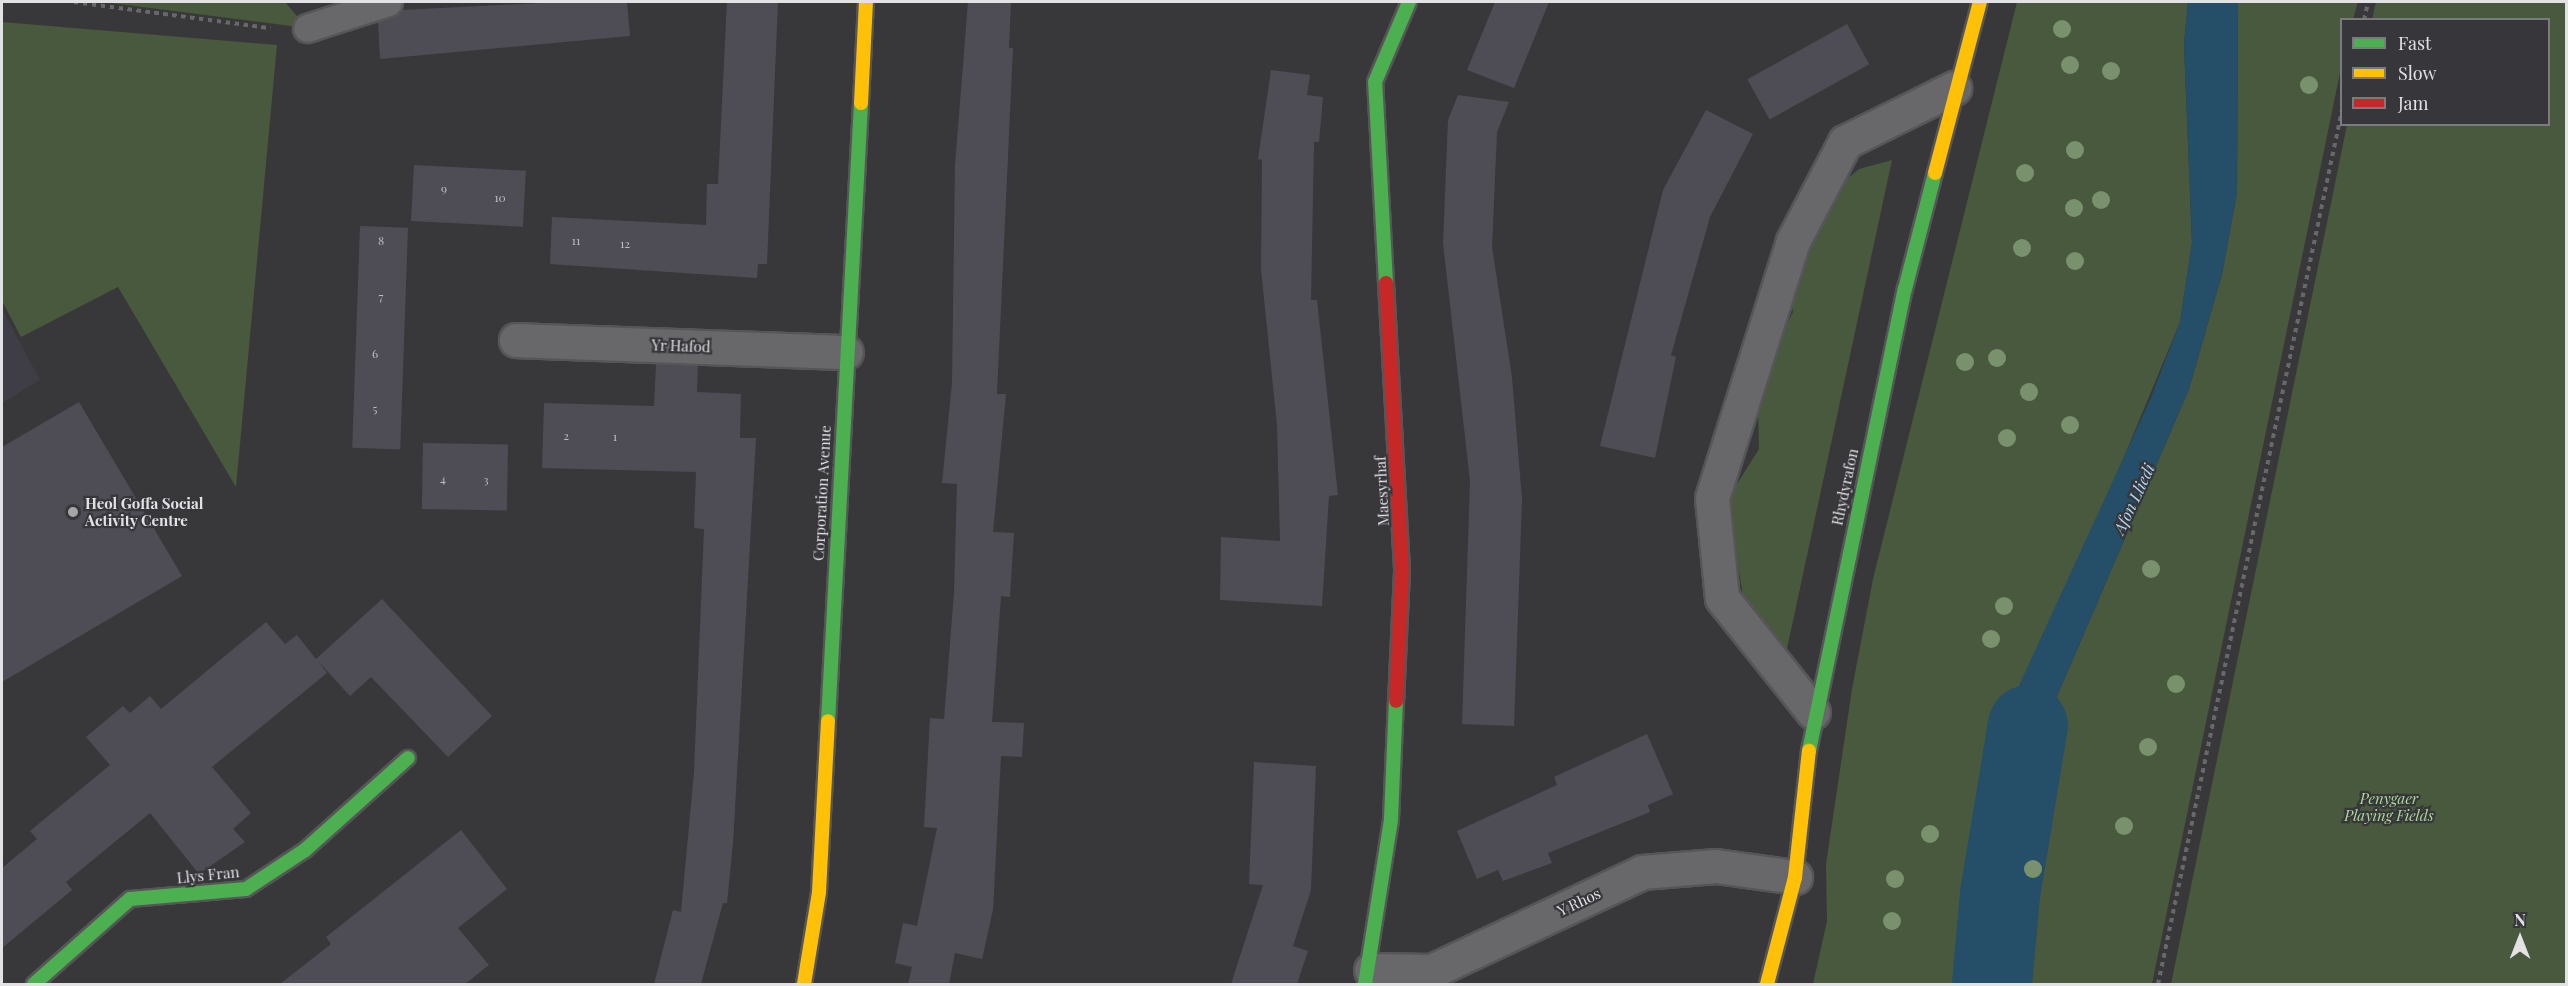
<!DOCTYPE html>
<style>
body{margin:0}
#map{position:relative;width:2568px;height:986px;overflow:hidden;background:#38383a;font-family:"Playfair Display",serif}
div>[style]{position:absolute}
.built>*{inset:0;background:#3f3e47}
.green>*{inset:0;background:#48593e}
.water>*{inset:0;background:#254e68}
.river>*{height:80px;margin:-40px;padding:0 40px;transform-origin:40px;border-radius:40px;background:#254e68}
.building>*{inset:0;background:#4e4d55;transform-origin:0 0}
.path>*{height:4px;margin-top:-2px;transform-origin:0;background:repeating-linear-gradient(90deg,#68686a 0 4.5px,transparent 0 9px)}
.roads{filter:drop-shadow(2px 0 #565658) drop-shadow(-2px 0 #565658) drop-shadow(0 2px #565658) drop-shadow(0 -2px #565658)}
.lane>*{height:27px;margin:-13.5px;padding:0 13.5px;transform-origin:13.5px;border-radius:13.5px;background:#68686a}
.street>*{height:33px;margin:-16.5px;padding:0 16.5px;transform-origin:16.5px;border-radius:16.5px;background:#68686a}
.fast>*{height:14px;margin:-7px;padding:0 7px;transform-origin:7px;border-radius:7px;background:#4caf50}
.slow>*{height:14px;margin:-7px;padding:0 7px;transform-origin:7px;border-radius:7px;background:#ffc107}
.jam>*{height:14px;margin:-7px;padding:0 7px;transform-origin:7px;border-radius:7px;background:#c62828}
.trees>*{width:18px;height:18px;margin:-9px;border-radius:50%;background:#79916d}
.dots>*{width:16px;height:16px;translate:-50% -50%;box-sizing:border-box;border:3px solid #37373b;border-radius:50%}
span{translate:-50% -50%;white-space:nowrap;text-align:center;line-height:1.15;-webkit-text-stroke:4.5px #37373b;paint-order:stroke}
.number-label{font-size:12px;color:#bdbcc0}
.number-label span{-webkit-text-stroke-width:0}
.street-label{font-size:15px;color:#e2e1e4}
.poi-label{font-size:15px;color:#e2e1e4;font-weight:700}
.left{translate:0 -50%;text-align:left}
.park-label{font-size:15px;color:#aed997;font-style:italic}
.water-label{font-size:16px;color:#afd8f5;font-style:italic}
.frame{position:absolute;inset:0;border:3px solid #e2e1e4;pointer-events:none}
.legend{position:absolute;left:2340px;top:18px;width:210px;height:108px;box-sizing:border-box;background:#37373b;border:2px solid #7b7b7f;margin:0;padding:8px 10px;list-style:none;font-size:18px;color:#e2e1e4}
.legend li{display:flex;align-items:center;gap:12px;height:30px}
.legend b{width:30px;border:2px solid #7b7b7f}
.north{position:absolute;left:2490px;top:908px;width:60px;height:60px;-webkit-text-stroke:4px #37373b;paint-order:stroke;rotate:0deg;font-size:16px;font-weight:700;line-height:24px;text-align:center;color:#e2e1e4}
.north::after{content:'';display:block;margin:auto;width:21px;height:27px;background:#e2e1e4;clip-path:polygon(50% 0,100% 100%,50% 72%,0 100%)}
</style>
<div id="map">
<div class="built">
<i style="clip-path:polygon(2px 309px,40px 380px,2px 403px)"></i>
</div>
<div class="green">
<i style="clip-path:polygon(103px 2px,285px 2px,307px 28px)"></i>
<i style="clip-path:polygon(2017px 2px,2188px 2px,2184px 44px,2192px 243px,2180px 322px,1977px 811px,1959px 984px,1813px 984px,1827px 921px,1826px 864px,1852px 689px,1873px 579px)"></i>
<i style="clip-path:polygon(2238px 2px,2358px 2px,2353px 19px,2342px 20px,2341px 68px,2152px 984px,1998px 984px,2005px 848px,2020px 796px,2040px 736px,2189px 389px,2222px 274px,2237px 193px)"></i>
<i style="clip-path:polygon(2376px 2px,2566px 2px,2566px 984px,2171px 984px,2347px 125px,2548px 124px,2548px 20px,2372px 19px)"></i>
<i style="clip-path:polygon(2px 22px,277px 45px,236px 487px,118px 287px,21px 337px,2px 301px)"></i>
<i style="clip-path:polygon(1892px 160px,1785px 658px,1747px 620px,1727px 500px,1759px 449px,1758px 404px,1768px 359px,1793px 312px,1788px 284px,1831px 192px,1859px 169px)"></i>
</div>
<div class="water">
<i style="clip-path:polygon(2188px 2px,2238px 2px,2237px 193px,2222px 274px,2189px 389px,2040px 736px,2020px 796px,2005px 848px,1998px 984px,1959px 984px,1977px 811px,1995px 738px,2150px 400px,2180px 322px,2192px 243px,2184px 44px)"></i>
</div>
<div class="river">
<i style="left:1992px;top:984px;width:90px;rotate:-84.9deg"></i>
<i style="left:2000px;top:894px;width:171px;rotate:-80.6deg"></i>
</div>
<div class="building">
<i style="clip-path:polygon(561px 2px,627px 2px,630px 36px,380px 59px,378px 22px,401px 10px)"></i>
<i style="clip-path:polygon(727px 2px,778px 2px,767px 264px,758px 264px,757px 278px,550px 264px,552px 217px,706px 225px,707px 184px,718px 184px)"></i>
<i style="clip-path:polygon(968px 2px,1011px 2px,1009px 48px,1013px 48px,997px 394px,1006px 394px,993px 532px,1014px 533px,1010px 597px,1001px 596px,992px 722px,1024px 723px,1022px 757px,1001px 756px,993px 910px,982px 959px,955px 953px,949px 984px,908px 984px,912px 967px,895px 963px,903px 923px,917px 926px,937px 828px,924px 827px,930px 718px,944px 719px,954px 593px,957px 484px,942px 483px,952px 383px,955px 165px)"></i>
<i style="clip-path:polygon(1495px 2px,1549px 2px,1514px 88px,1467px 70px)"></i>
<i style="left:1847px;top:24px;width:46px;height:114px;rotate:61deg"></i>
<i style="clip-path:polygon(1271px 70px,1310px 75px,1307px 95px,1323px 97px,1319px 142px,1314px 142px,1311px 300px,1317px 300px,1338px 495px,1329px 496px,1322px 606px,1220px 600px,1221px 537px,1280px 541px,1277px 425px,1261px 269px,1262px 160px,1258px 159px)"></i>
<i style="clip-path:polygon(1458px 95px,1509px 102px,1497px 132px,1492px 247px,1512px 377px,1522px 500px,1514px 726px,1462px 724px,1470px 481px,1443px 243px,1448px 120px)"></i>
<i style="clip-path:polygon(1706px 110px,1753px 134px,1710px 217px,1671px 355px,1676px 357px,1655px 458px,1600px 446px,1663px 190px)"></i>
<i style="left:414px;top:165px;width:112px;height:56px;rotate:3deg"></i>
<i style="left:360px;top:226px;width:48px;height:222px;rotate:2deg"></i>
<i style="clip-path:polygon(656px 364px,698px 365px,697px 392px,741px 394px,740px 438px,756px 438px,733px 843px,727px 903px,723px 903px,701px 984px,654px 984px,673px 910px,681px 912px,694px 772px,704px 529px,694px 528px,696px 472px,542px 468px,544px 403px,654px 406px)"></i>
<i style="clip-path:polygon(79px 402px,182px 576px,2px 682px,2px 447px)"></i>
<i style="left:423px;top:443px;width:85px;height:66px;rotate:1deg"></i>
<i style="clip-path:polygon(382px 599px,492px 716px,448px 757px,371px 677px,350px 696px,317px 660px,327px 673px,212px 767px,251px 813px,233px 829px,245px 842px,199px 874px,150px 813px,66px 882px,72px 890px,2px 948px,2px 868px,37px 839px,30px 831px,110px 765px,86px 737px,123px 706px,130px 713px,150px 696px,161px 709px,266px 622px,285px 644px,297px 635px,316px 659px)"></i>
<i style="clip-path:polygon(1647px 734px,1673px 794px,1648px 805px,1650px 812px,1548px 853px,1552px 863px,1503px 881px,1498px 870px,1477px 879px,1457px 831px,1557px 785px,1554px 777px)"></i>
<i style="clip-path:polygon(1254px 762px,1316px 766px,1311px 890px,1293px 946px,1308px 951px,1297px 984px,1231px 984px,1263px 885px,1249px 884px)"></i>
<i style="clip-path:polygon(461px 830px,507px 889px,458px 928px,489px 965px,465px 984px,280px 984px,331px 944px,326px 937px)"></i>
</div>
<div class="path">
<i style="left:74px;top:2px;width:198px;rotate:7.6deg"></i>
<i style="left:2364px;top:20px;width:18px;rotate:-77deg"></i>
<i style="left:2158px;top:984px;width:893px;rotate:-78.11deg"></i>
</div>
<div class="roads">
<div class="lane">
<i style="left:307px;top:28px;width:85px;rotate:-17.8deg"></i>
</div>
<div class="street">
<i style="left:516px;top:340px;width:330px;rotate:2.1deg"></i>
<i style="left:1813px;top:712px;width:146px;rotate:-128.6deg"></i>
<i style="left:1722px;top:598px;width:100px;rotate:-95.7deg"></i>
<i style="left:1712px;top:498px;width:269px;rotate:-72.5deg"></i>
<i style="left:1793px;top:241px;width:112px;rotate:-62.3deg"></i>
<i style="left:1845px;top:142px;width:122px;rotate:-26.4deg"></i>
<i style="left:1371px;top:970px;width:61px;rotate:0.9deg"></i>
<i style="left:1432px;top:971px;width:232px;rotate:-25.2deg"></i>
<i style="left:1642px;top:872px;width:74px;rotate:-4.6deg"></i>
<i style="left:1716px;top:866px;width:80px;rotate:7.9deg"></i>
</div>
<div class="fast">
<i style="left:1386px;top:283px;width:201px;rotate:-93.1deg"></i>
<i style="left:1375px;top:82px;width:87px;rotate:-67deg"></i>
<i style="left:828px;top:721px;width:619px;rotate:-86.94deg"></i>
<i style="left:1809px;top:751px;width:472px;rotate:-78.3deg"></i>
<i style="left:1905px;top:289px;width:120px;rotate:-75.5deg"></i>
<i style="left:34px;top:984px;width:128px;rotate:-41.5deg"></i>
<i style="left:130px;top:899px;width:116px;rotate:-4.9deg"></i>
<i style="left:246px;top:889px;width:71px;rotate:-33.5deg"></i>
<i style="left:305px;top:850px;width:138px;rotate:-41.8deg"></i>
<i style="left:1365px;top:984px;width:167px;rotate:-81deg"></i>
<i style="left:1391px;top:819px;width:118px;rotate:-87.6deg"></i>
</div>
<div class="slow">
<i style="left:861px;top:103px;width:101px;rotate:-87.2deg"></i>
<i style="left:1935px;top:173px;width:177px;rotate:-75.3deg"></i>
<i style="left:804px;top:984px;width:93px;rotate:-80.7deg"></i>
<i style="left:819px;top:892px;width:171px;rotate:-87deg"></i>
<i style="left:1767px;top:984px;width:111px;rotate:-75.3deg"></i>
<i style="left:1795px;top:877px;width:127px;rotate:-83.7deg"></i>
</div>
<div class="jam">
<i style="left:1386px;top:283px;width:288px;rotate:86.8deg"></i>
<i style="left:1402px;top:571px;width:130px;rotate:92.6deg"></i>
</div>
</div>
<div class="trees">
<i style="left:2062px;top:29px"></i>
<i style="left:2070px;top:65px"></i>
<i style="left:2111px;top:71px"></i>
<i style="left:2309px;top:85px"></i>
<i style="left:2075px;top:150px"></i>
<i style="left:2025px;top:173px"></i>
<i style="left:2101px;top:200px"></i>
<i style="left:2074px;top:208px"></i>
<i style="left:2022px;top:248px"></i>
<i style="left:2075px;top:261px"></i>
<i style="left:1997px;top:358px"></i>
<i style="left:1965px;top:362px"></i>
<i style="left:2029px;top:392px"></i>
<i style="left:2070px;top:425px"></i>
<i style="left:2007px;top:438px"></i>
<i style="left:2151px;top:569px"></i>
<i style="left:2004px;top:606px"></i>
<i style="left:1991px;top:639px"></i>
<i style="left:2176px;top:684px"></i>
<i style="left:2148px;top:747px"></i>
<i style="left:2124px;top:826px"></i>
<i style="left:1930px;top:834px"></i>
<i style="left:2033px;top:869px"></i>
<i style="left:1895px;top:879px"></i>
<i style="left:1892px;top:921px"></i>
</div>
<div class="dots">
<i style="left:73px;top:512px;background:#a6a6a8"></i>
</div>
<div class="number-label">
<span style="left:444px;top:189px">9</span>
<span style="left:500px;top:198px">10</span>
<span style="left:381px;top:241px">8</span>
<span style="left:576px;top:241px">11</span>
<span style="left:625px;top:244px">12</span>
<span style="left:381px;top:297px">7</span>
<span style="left:375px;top:354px">6</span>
<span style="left:375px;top:409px">5</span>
<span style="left:566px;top:436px">2</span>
<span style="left:615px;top:437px">1</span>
<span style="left:443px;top:479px">4</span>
<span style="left:486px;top:480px">3</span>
</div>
<div class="street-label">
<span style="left:681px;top:346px;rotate:2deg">Yr Hafod</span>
<span style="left:1845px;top:487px;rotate:-78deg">Rhydyrafon</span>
<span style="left:1382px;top:491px;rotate:-93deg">Maesyrhaf</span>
<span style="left:822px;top:493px;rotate:-87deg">Corporation Avenue</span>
<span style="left:208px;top:875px;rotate:-6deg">Llys Fran</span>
<span style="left:1579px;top:902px;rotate:-25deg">Y Rhos</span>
</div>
<div class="poi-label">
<span class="left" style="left:85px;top:512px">Heol Goffa Social<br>Activity Centre</span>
</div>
<div class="park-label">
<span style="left:2389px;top:807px">Penygaer<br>Playing Fields</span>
</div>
<div class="water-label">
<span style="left:2134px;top:499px;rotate:-65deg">Afon Lliedi</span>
</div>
<div class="frame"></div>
<ul class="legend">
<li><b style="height:8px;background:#4caf50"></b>Fast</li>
<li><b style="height:8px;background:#ffc107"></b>Slow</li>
<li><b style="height:8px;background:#c62828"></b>Jam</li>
</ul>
<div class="north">N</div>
</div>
